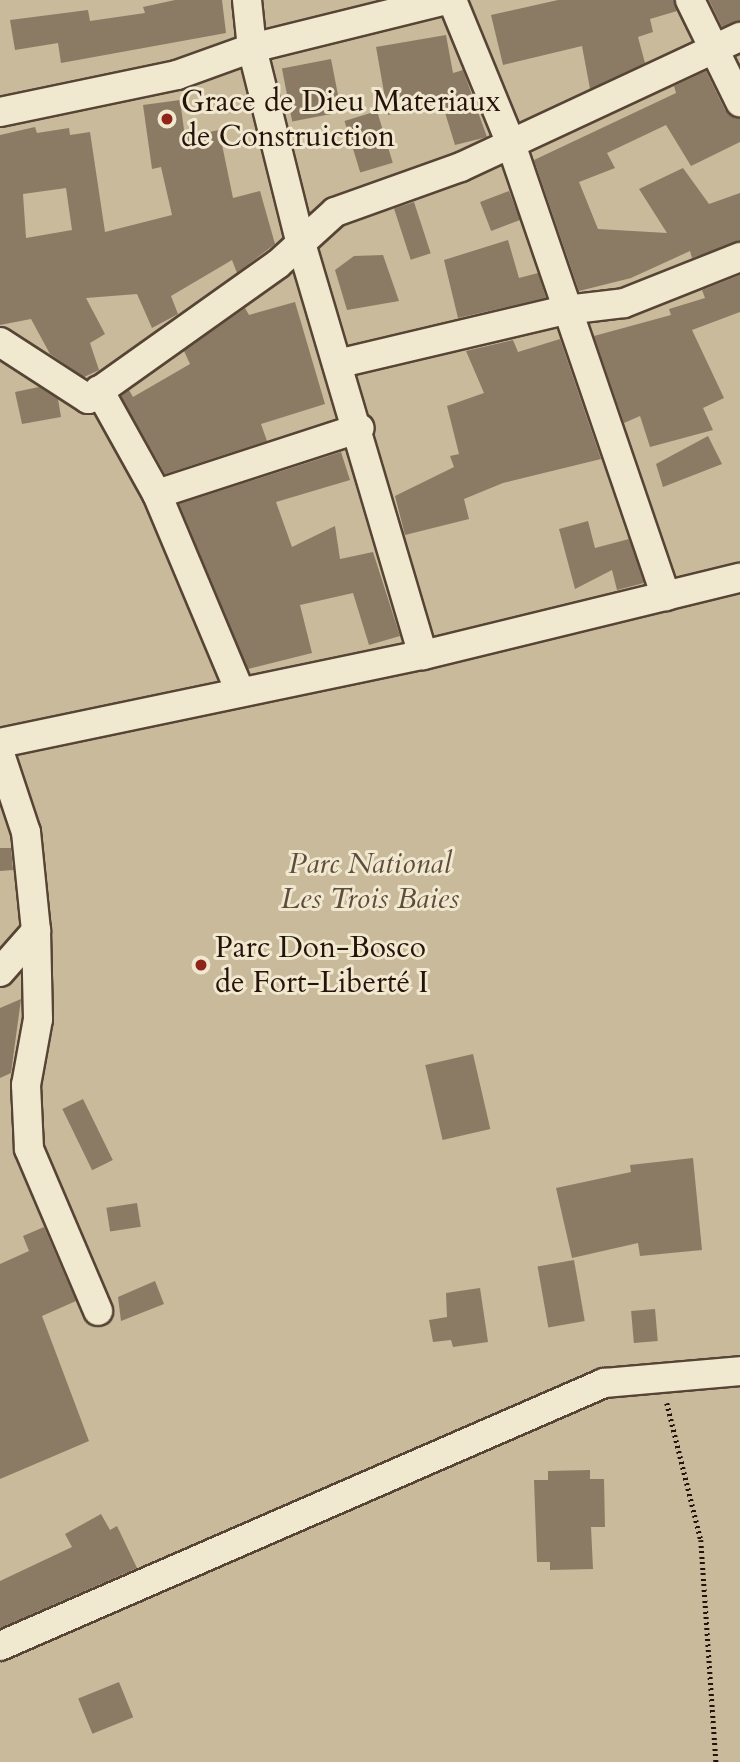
<!DOCTYPE html>
<meta charset="utf-8">
<style>
body{margin:0}
#map{position:relative;width:740px;height:1762px;overflow:hidden;background:#e9dcb7;font-family:Cardo,serif}
div>[style]{position:absolute}
.green>*{inset:0;background:#c8ba9a;transform-origin:0 0}
.building>*{inset:0;background:#8b7b64;transform-origin:0 0}
.path>*{height:4.5px;margin-top:-2.25px;transform-origin:0;background:repeating-linear-gradient(90deg,#25120a 0 2px,transparent 0 5.5px)}
.roads{filter:drop-shadow(2px 0 #564435) drop-shadow(-2px 0 #564435) drop-shadow(0 2px #564435) drop-shadow(0 -2px #564435)}
.street>*{height:28px;margin:-14px;padding:0 14px;transform-origin:14px;border-radius:14px;background:#f1e8d0}
.dots>*{width:19px;height:19px;translate:-50% -50%;box-sizing:border-box;border:4px solid #f1e8d0;border-radius:50%}
span{translate:-50% -50%;white-space:nowrap;text-align:center;line-height:1.15;-webkit-text-stroke:6px #f1e8d0;paint-order:stroke}
.poi-label{font-size:30px;color:#25120a}
.left{translate:0 -50%;text-align:left}
.park-label{font-size:30px;color:#5e4d3c;font-style:italic}
</style>
<div id="map">
<div class="green">
<i style="left:0;top:0;width:740px;height:1762px"></i>
</div>
<div class="building">
<i style="clip-path:polygon(175px 0,222px 0,226px 33px,61px 63px,58px 43px,15px 50px,10px 20px,88px 10px,90px 21px,145px 13px,143px 7px)"></i>
<i style="clip-path:polygon(558px 0,674px 0,677px 11px,650px 19px,653px 32px,638px 37px,645px 63px,590px 89px,582px 46px,503px 65px,491px 15px)"></i>
<i style="clip-path:polygon(709px 0,740px 0,740px 21px,722px 27px)"></i>
<i style="clip-path:polygon(446px 35px,453px 73px,463px 70px,487px 137px,455px 145px,442px 103px,388px 115px,376px 47px)"></i>
<i style="left:331px;top:59px;width:54px;height:50px;rotate:79deg"></i>
<i style="clip-path:polygon(706px 71px,725px 110px,740px 118px,740px 142px,691px 166px,666px 125px,607px 153px,615px 168px,579px 182px,598px 229px,667px 233px,639px 189px,683px 168px,709px 204px,740px 193px,740px 241px,692px 258px,690px 251px,631px 278px,579px 291px,534px 160px,676px 93px,674px 86px)"></i>
<i style="clip-path:polygon(evenodd,180px 100px,185px 137px,219px 130px,233px 198px,260px 191px,275px 244px,237px 273px,232px 260px,171px 296px,178px 314px,152px 328px,137px 294px,86px 298px,105px 334px,90px 343px,99px 370px,84px 377px,50px 354px,31px 319px,0 325px,0 135px,35px 127px,37px 133px,69px 128px,70px 135px,90px 132px,105px 232px,172px 215px,161px 167px,152px 169px,143px 105px,180px 100px,66px 188px,72px 230px,26px 238px,23px 194px,66px 188px)"></i>
<i style="left:377px;top:111px;width:54px;height:34px;rotate:73deg"></i>
<i style="left:509px;top:191px;width:31px;height:31px;rotate:69deg"></i>
<i style="left:414px;top:202px;width:54px;height:21px;rotate:72deg"></i>
<i style="clip-path:polygon(508px 240px,519px 278px,538px 273px,546px 298px,458px 318px,444px 260px)"></i>
<i style="clip-path:polygon(383px 255px,399px 301px,347px 310px,335px 270px,354px 256px)"></i>
<i style="clip-path:polygon(740px 275px,740px 312px,692px 330px,724px 398px,703px 408px,713px 430px,650px 447px,640px 416px,624px 423px,594px 336px,671px 315px,669px 309px,705px 298px,702px 290px)"></i>
<i style="clip-path:polygon(295px 302px,325px 404px,261px 424px,267px 441px,165px 474px,121px 396px,129px 390px,133px 397px,190px 364px,184px 351px,245px 308px,249px 315px)"></i>
<i style="clip-path:polygon(560px 339px,601px 459px,503px 483px,464px 499px,469px 519px,405px 535px,395px 496px,454px 467px,450px 456px,459px 454px,447px 406px,484px 393px,466px 351px,513px 340px,518px 352px)"></i>
<i style="clip-path:polygon(39px 387px,58px 399px,61px 417px,22px 424px,15px 392px)"></i>
<i style="clip-path:polygon(708px 436px,722px 464px,663px 487px,656px 464px)"></i>
<i style="clip-path:polygon(341px 452px,350px 480px,276px 502px,292px 547px,335px 526px,340px 559px,373px 552px,400px 636px,369px 645px,353px 593px,300px 605px,312px 653px,248px 669px,179px 504px)"></i>
<i style="clip-path:polygon(588px 521px,595px 548px,629px 539px,644px 583px,617px 590px,612px 570px,575px 589px,559px 529px)"></i>
<i style="clip-path:polygon(0 848px,11px 848px,13px 870px,0 871px)"></i>
<i style="clip-path:polygon(21px 999px,11px 1073px,0 1078px,0 1008px)"></i>
<i style="left:473px;top:1054px;width:77px;height:49px;rotate:77deg"></i>
<i style="left:83px;top:1099px;width:68px;height:23px;rotate:64deg"></i>
<i style="clip-path:polygon(693px 1158px,702px 1250px,640px 1256px,638px 1243px,572px 1258px,556px 1188px,631px 1172px,630px 1165px)"></i>
<i style="left:137px;top:1203px;width:24px;height:31px;rotate:81deg"></i>
<i style="clip-path:polygon(44px 1227px,76px 1301px,42px 1316px,89px 1441px,0 1479px,0 1264px,29px 1251px,23px 1236px)"></i>
<i style="left:574px;top:1260px;width:62px;height:37px;rotate:80deg"></i>
<i style="clip-path:polygon(155px 1281px,164px 1304px,121px 1321px,118px 1297px)"></i>
<i style="clip-path:polygon(480px 1288px,488px 1342px,453px 1347px,451px 1340px,433px 1342px,429px 1320px,447px 1317px,446px 1293px)"></i>
<i style="left:655px;top:1309px;width:32px;height:24px;rotate:85deg"></i>
<i style="clip-path:polygon(590px 1470px,590px 1479px,604px 1479px,605px 1527px,591px 1527px,593px 1569px,550px 1570px,550px 1562px,537px 1562px,534px 1480px,548px 1480px,548px 1471px)"></i>
<i style="clip-path:polygon(101px 1514px,110px 1530px,117px 1526px,137px 1568px,0 1628px,0 1581px,72px 1547px,65px 1534px)"></i>
<i style="left:119px;top:1682px;width:38px;height:44px;rotate:68deg"></i>
</div>
<div class="path">
<i style="left:667px;top:1403px;width:141px;rotate:76.1deg"></i>
<i style="left:701px;top:1540px;width:223px;rotate:86.1deg"></i>
</div>
<div class="roads">
<div class="street">
<i style="left:247px;top:0;width:48px;rotate:84.1deg"></i>
<i style="left:252px;top:48px;width:198px;rotate:76deg"></i>
<i style="left:300px;top:240px;width:433px;rotate:73.5deg"></i>
<i style="left:452px;top:0;width:156px;rotate:67.7deg"></i>
<i style="left:511px;top:144px;width:478px;rotate:71.1deg"></i>
<i style="left:690px;top:0;width:114px;rotate:63.9deg"></i>
<i style="left:0;top:112px;width:181px;rotate:-11.8deg"></i>
<i style="left:177px;top:75px;width:80px;rotate:-19.8deg"></i>
<i style="left:252px;top:48px;width:200px;rotate:-13.9deg"></i>
<i style="left:0;top:342px;width:105px;rotate:32.9deg"></i>
<i style="left:88px;top:399px;width:233px;rotate:-35.4deg"></i>
<i style="left:278px;top:264px;width:77px;rotate:-42.4deg"></i>
<i style="left:335px;top:212px;width:134px;rotate:-19.7deg"></i>
<i style="left:461px;top:167px;width:308px;rotate:-25deg"></i>
<i style="left:341px;top:363px;width:231px;rotate:-13.3deg"></i>
<i style="left:566px;top:310px;width:58px;rotate:-6.9deg"></i>
<i style="left:624px;top:303px;width:125px;rotate:-21.6deg"></i>
<i style="left:99px;top:390px;width:119px;rotate:60.9deg"></i>
<i style="left:157px;top:494px;width:213px;rotate:-18deg"></i>
<i style="left:157px;top:494px;width:212px;rotate:67.2deg"></i>
<i style="left:0;top:743px;width:432px;rotate:-11.8deg"></i>
<i style="left:423px;top:655px;width:326px;rotate:-13.7deg"></i>
<i style="left:0;top:754px;width:82px;rotate:71.6deg"></i>
<i style="left:26px;top:832px;width:100px;rotate:84.2deg"></i>
<i style="left:36px;top:931px;width:88px;rotate:88.7deg"></i>
<i style="left:38px;top:1019px;width:67px;rotate:100.3deg"></i>
<i style="left:26px;top:1085px;width:64px;rotate:87.3deg"></i>
<i style="left:29px;top:1149px;width:176px;rotate:66.9deg"></i>
<i style="left:0;top:972px;width:55px;rotate:-48.7deg"></i>
<i style="left:0;top:1646px;width:659px;rotate:-23.53deg"></i>
<i style="left:604px;top:1383px;width:137px;rotate:-5deg"></i>
</div>
</div>
<div class="dots">
<i style="left:167px;top:119px;background:#8f2418"></i>
<i style="left:201px;top:965px;background:#8f2418"></i>
</div>
<div class="poi-label">
<span class="left" style="left:181px;top:119px">Grace de Dieu Materiaux<br>de Construiction</span>
<span class="left" style="left:215px;top:965px">Parc Don-Bosco<br>de Fort-Liberté I</span>
</div>
<div class="park-label">
<span style="left:370px;top:881px">Parc National<br>Les Trois Baies</span>
</div>
</div>
